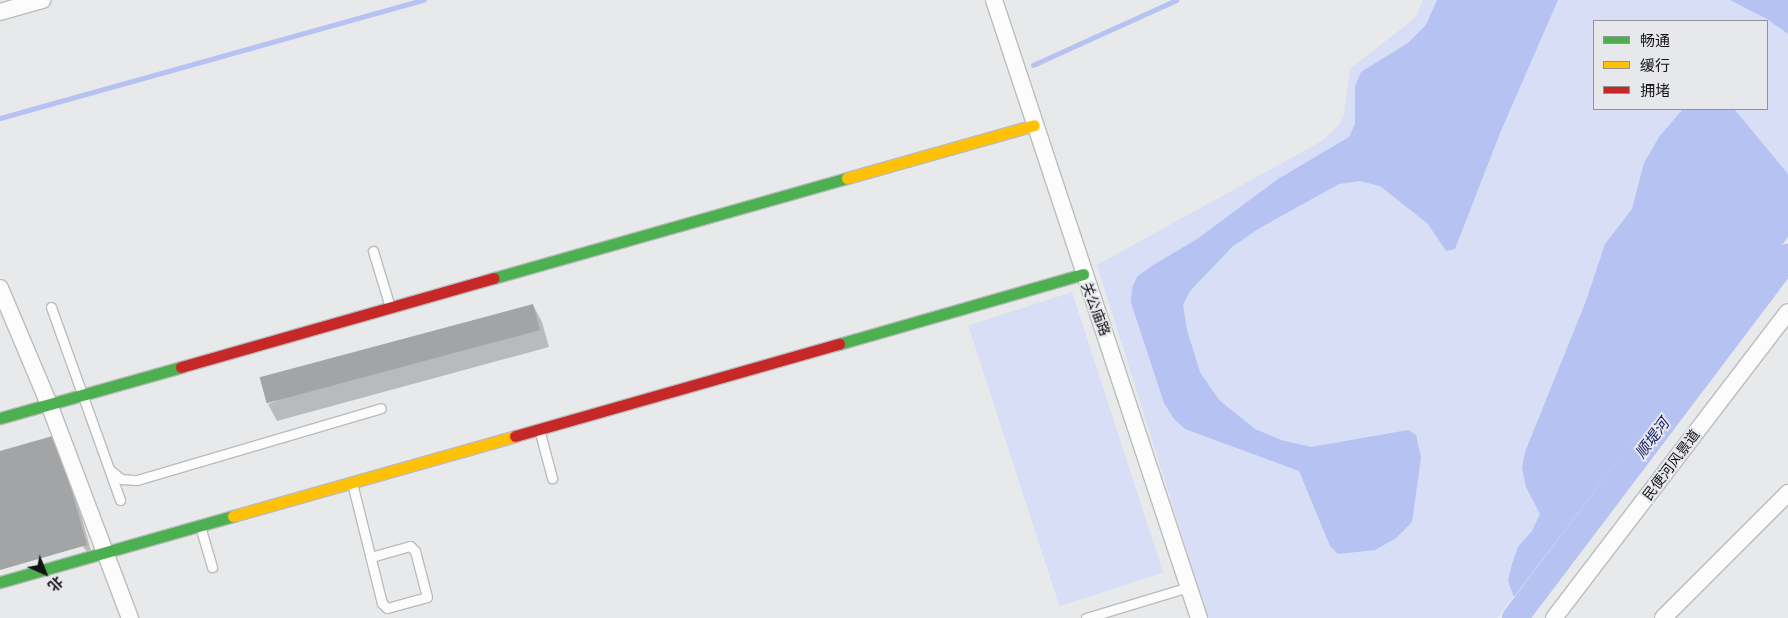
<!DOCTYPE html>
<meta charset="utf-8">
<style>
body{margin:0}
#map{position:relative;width:1788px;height:618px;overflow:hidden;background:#e8e9ea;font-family:"PT Sans Narrow","Noto Sans SC",sans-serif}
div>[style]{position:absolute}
.green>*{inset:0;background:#d7def6;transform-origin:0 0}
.water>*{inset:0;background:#b5c2f2}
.shadow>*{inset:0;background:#0003}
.stream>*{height:4.5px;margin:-2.25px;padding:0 2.25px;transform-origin:2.25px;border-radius:2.25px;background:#b5c2f2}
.river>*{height:26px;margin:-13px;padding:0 13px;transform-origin:13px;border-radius:13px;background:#b5c2f2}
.building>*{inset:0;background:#a3a4a5;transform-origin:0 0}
.roads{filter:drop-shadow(1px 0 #bbbcbd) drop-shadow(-1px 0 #bbbcbd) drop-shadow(0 1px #bbbcbd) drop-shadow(0 -1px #bbbcbd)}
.lane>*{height:9px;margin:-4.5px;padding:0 4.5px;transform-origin:4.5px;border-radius:4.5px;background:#fcfcfc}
.street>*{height:16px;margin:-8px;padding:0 8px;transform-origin:8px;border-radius:8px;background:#fcfcfc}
.fast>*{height:11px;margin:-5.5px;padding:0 5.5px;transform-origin:5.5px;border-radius:5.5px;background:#4caf50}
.slow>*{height:11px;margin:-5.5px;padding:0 5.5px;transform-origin:5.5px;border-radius:5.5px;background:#ffc107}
.jam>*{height:11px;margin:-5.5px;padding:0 5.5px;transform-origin:5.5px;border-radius:5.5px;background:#c62828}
span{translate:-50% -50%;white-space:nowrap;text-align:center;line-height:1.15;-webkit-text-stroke:4px #e7e8eb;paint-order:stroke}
.street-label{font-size:14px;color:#131314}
.water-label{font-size:15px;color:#1b206c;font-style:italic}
.legend{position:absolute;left:1593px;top:20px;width:175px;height:90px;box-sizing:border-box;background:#e7e8eb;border:1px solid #929395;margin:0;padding:6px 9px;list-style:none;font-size:15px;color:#131314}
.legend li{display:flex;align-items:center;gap:10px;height:25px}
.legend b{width:25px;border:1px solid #929395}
.north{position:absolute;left:20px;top:548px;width:50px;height:50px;-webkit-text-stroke:4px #e7e8eb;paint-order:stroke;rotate:136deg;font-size:14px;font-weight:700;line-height:20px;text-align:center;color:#131314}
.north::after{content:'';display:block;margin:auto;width:18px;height:22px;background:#131314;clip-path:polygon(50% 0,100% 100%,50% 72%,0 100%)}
</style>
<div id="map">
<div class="green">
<i style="clip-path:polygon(evenodd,1423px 0,1788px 0,1788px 234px,1497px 618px,1208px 618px,1097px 265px,1322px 141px,1339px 125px,1344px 114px,1350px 69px,1406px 25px,1416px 16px,1423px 0,1594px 21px,1767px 21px,1767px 109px,1594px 109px,1594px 21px)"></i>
<i style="left:1072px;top:292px;width:295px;height:109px;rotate:72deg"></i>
</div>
<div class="water">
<i style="clip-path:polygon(1437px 0,1558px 0,1500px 133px,1455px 249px,1446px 251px,1428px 224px,1380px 186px,1359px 181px,1339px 184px,1258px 229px,1232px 247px,1190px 291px,1183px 305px,1187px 330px,1200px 372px,1219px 400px,1255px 429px,1281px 440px,1311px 447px,1408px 430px,1416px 435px,1421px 458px,1412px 522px,1396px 538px,1375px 550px,1338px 554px,1330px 546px,1299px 471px,1185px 429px,1174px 419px,1164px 403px,1131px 303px,1132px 288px,1137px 277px,1150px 267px,1197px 239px,1278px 179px,1349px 137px,1355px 124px,1355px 86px,1361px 72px,1408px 43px,1426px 25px)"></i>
<i style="clip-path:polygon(1730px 0,1788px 0,1788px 34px,1767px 19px)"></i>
<i style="clip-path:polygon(1683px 109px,1734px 109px,1788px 174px,1788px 237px,1514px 597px,1508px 581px,1512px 564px,1518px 547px,1532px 531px,1540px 514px,1526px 487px,1522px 468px,1525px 452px,1586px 301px,1605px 244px,1632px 209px,1644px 163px,1659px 137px)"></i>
</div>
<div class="shadow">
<i style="clip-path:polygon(533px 305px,542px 322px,549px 347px,277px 421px,268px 404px)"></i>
<i style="clip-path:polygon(63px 450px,93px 558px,0 453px)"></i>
</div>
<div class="stream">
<i style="left:1033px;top:65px;width:157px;rotate:-24.4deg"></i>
<i style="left:0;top:118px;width:440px;rotate:-15.6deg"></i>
</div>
<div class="river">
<i style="left:1515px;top:618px;width:453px;rotate:-52.9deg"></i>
</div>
<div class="building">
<i style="left:533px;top:304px;width:27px;height:283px;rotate:75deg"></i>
<i style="clip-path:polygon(56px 435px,87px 545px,0 570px,0 451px)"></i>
</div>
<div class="roads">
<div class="lane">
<i style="left:373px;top:251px;width:59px;rotate:73.1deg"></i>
<i style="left:51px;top:307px;width:205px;rotate:70.3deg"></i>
<i style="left:539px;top:429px;width:51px;rotate:75.1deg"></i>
<i style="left:110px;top:470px;width:14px;rotate:39deg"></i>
<i style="left:121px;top:479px;width:16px;rotate:4deg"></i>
<i style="left:137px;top:480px;width:254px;rotate:-16.4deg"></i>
<i style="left:352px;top:483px;width:124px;rotate:76deg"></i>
<i style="left:382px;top:603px;width:7px;rotate:45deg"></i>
<i style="left:387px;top:608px;width:41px;rotate:-15.4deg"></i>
<i style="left:427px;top:597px;width:48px;rotate:-104.6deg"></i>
<i style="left:415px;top:551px;width:7px;rotate:-135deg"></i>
<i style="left:410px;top:546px;width:41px;rotate:164.2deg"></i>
<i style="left:200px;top:526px;width:43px;rotate:73.7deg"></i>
<i style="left:1086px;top:618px;width:108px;rotate:-16.8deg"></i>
</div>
<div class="street">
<i style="left:994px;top:0;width:651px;rotate:71.65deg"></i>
<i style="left:0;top:12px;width:44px;rotate:-15.9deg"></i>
<i style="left:0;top:288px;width:126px;rotate:67.1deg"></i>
<i style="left:49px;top:404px;width:229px;rotate:69.3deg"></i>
<i style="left:1554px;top:618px;width:385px;rotate:-52.6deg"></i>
<i style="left:1663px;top:618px;width:177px;rotate:-45deg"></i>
</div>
<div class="fast">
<i style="left:494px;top:278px;width:367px;rotate:-15.8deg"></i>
<i style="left:839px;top:344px;width:254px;rotate:-16deg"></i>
<i style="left:0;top:418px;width:188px;rotate:-15.7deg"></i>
<i style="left:0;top:582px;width:242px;rotate:-15.8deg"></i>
</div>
<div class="slow">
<i style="left:847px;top:178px;width:194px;rotate:-15.8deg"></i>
<i style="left:233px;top:516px;width:293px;rotate:-15.8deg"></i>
</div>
<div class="jam">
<i style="left:181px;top:367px;width:325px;rotate:-15.9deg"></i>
<i style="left:515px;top:436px;width:337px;rotate:-15.9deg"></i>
</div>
</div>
<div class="street-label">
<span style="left:1096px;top:309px;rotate:69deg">关公庙路</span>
<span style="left:1671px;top:465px;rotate:-53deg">民便河风景道</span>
</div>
<div class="water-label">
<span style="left:1652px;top:438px;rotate:-53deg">顺堤河</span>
</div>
<ul class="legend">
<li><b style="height:6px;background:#4caf50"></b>畅通</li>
<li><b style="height:6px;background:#ffc107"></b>缓行</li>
<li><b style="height:6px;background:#c62828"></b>拥堵</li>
</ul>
<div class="north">北</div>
</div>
